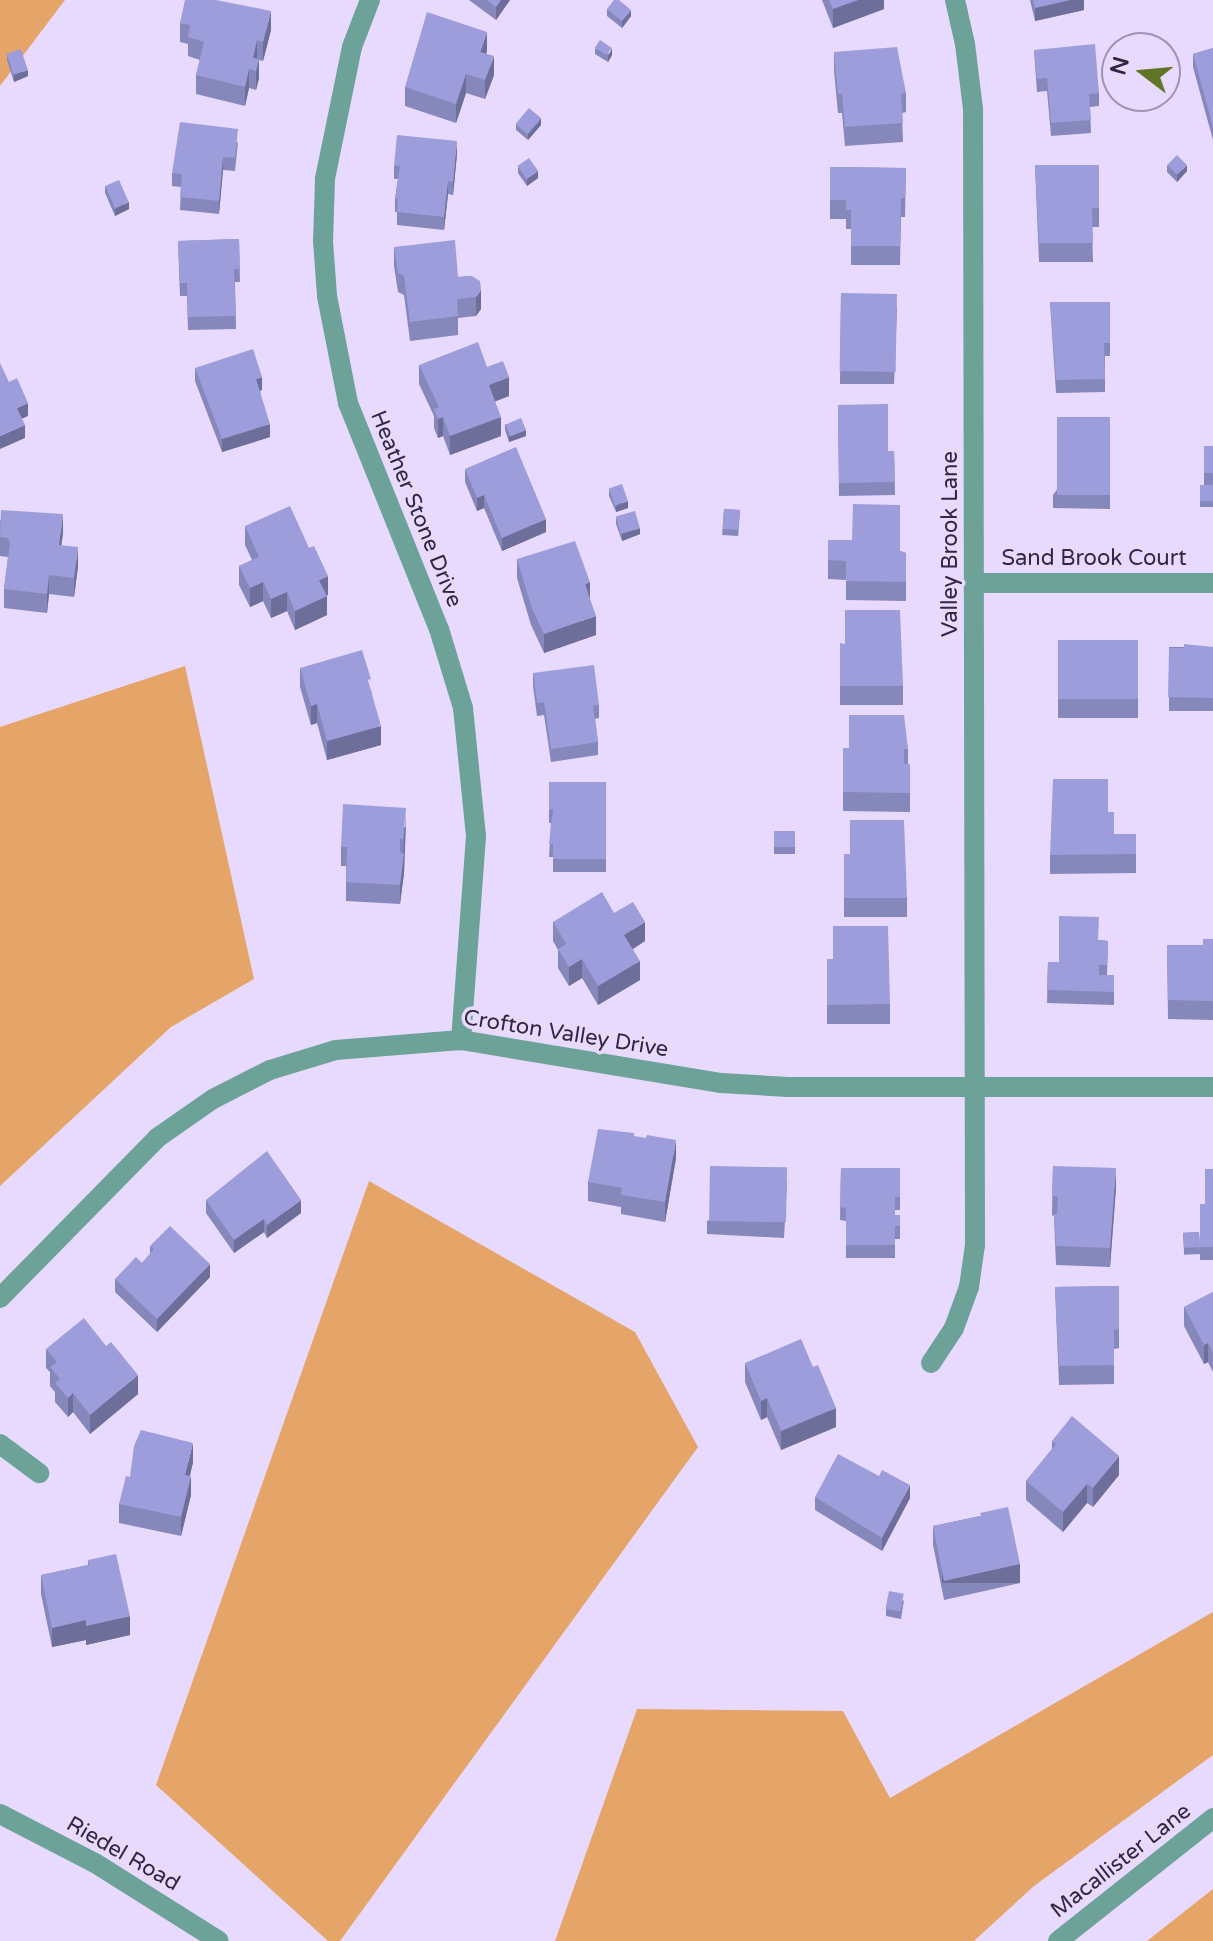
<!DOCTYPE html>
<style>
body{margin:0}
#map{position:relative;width:1213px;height:1941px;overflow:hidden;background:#e8daff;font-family:"Varela Round",sans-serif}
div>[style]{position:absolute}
.green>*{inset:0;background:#e6a568}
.minor>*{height:20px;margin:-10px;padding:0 10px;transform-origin:10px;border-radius:10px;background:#6da299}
.wall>*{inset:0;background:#8687bb;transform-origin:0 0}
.shaded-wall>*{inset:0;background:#6d6e99;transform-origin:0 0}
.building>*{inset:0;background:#9c9dda;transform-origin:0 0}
span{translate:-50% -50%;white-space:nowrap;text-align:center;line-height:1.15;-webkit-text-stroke:7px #e8daff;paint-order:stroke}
.street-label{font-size:22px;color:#31273f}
.north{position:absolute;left:1101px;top:32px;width:80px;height:80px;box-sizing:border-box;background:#e8daff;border:2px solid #9f92b2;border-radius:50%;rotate:286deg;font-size:22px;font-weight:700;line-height:32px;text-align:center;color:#31273f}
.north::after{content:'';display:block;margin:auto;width:28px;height:36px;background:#607526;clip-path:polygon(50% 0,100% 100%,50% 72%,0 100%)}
</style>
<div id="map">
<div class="green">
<i style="clip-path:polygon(0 0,65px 0,0 86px)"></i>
<i style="clip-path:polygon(185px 666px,254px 979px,171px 1027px,0 1186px,0 727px)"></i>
<i style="clip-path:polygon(369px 1181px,635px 1332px,698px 1447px,340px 1941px,328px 1941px,156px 1785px)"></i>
<i style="clip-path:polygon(1213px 1612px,1213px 1755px,1034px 1886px,974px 1941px,555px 1941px,637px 1709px,843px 1711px,890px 1798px)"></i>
<i style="clip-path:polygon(1213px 1889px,1213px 1941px,1147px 1941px)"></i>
</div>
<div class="minor">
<i style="left:370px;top:0;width:50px;rotate:111deg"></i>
<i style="left:352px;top:47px;width:135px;rotate:101.6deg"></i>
<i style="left:325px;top:179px;width:62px;rotate:91.8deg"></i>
<i style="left:323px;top:241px;width:55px;rotate:85.8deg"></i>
<i style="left:327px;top:296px;width:109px;rotate:78.9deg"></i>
<i style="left:348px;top:403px;width:244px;rotate:68.1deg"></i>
<i style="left:439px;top:629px;width:83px;rotate:73.1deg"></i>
<i style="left:463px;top:708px;width:129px;rotate:84.2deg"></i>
<i style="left:476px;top:836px;width:205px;rotate:94.2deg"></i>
<i style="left:975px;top:583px;width:238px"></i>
<i style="left:0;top:1298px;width:224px;rotate:-45.5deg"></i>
<i style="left:157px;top:1138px;width:68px;rotate:-34.9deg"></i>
<i style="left:213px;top:1099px;width:64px;rotate:-27deg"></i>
<i style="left:270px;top:1070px;width:69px;rotate:-16.9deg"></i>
<i style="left:336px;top:1050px;width:125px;rotate:-4.6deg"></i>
<i style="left:461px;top:1040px;width:264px;rotate:9.4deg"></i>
<i style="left:721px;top:1083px;width:67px;rotate:3.4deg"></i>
<i style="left:788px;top:1087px;width:425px"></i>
<i style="left:931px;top:1363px;width:42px;rotate:-56.7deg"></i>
<i style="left:954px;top:1328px;width:44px;rotate:-69.9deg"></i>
<i style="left:969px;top:1287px;width:42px;rotate:-81.9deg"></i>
<i style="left:975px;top:1245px;width:1136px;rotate:-90.1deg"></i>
<i style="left:973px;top:109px;width:65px;rotate:-97deg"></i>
<i style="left:965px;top:44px;width:45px;rotate:-102.8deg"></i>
<i style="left:0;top:1444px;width:49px;rotate:36.6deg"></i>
<i style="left:0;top:1814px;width:107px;rotate:27.3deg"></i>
<i style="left:95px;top:1863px;width:146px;rotate:32.2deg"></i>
<i style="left:1058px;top:1941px;width:198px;rotate:-38.4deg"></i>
</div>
<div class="wall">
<i style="clip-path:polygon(469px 0,510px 0,496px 20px)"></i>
<i style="clip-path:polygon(822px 0,884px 0,884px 9px,833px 28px)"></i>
<i style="clip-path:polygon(1030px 0,1084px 0,1084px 10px,1035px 21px)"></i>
<i style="clip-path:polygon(607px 9px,631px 16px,622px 28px,607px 16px)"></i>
<i style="clip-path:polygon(180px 23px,271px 30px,263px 61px,259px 60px,259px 78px,256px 90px,249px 88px,245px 106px,196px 94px,196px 75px,200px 60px,188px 56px,188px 44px,180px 42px)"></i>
<i style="clip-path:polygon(595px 48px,612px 55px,608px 62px,595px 54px)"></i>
<i style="clip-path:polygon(1213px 48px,1213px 140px,1193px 67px,1193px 54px)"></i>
<i style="clip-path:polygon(1034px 50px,1099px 93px,1099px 106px,1090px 107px,1091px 133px,1051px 136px,1047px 91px,1037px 92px)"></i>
<i style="clip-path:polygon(487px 51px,486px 54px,494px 75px,485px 99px,466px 93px,456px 123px,405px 106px,405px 87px)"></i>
<i style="clip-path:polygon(834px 52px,906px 93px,906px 112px,902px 113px,903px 142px,845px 146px,842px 113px,838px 113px,834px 71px)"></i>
<i style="clip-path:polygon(7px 54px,28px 76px,14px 82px,7px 60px)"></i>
<i style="clip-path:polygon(516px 124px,541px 125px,528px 140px,516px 130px)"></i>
<i style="clip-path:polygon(238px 142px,235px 171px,223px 170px,219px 214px,180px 210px,181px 187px,172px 186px,172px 173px)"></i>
<i style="clip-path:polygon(457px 154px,453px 195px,448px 194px,444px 230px,397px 225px,397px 212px,395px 212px,395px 199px,398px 179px,394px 179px,394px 166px)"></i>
<i style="clip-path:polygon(1035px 165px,1099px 165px,1099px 227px,1092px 227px,1093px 262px,1039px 262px)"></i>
<i style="clip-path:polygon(1167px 165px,1187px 171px,1177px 182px,1167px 172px)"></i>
<i style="clip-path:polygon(518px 167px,538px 178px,527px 186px,518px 173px)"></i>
<i style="clip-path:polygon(830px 167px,906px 168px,905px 217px,901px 217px,900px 265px,851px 265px,851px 229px,846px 229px,846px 219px,830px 219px)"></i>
<i style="clip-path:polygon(105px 186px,129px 209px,115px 216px,105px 193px)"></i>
<i style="clip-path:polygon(239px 239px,240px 282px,235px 282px,236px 329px,188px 330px,187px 296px,180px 296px,178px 241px)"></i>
<i style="clip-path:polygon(394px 247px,458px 277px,472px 276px,481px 309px,476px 316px,458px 318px,458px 335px,410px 341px,404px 295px,398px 292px,394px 266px)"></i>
<i style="clip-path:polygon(841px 293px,897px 307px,894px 384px,840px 384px)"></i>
<i style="clip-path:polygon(1050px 302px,1110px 302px,1110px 356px,1105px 356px,1105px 392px,1056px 393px)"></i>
<i style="clip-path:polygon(419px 365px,487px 367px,509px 396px,495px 401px,501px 436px,450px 455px,443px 436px,438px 438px,434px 428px,434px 416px,419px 384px)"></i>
<i style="clip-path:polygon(195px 368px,262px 390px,260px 391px,270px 437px,222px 452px,195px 381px)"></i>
<i style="clip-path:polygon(838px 405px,888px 451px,894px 451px,895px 495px,839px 496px)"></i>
<i style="clip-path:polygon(1110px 417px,1110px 509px,1053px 508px,1053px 495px)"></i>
<i style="clip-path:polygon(505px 424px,526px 436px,509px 442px,505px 430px)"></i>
<i style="clip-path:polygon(1204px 446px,1213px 446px,1213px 507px,1200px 507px,1200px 485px,1204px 485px)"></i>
<i style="clip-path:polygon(465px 469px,546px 532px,502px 551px,484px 508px,477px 511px,465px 482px)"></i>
<i style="clip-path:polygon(609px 490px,628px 508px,616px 512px,609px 496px)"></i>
<i style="left:724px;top:509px;width:16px;height:26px;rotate:4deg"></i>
<i style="clip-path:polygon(616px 517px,640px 534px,622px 541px,616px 524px)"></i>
<i style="clip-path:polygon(0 520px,63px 533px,61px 546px,78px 566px,74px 597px,49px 594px,47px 613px,4px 608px,4px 589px,8px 557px,0 556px)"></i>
<i style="clip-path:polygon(245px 526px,328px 595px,326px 596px,327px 615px,295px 630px,287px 611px,271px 618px,263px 601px,250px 607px,239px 585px,239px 566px,252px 560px,245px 545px)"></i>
<i style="clip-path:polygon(828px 540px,900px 551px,906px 553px,906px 601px,846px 600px,846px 580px,828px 579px)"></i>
<i style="clip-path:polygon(517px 559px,596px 635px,544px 653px,531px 625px,517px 578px)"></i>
<i style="left:1138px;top:640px;width:78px;height:80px;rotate:90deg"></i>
<i style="clip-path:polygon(840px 643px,903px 686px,903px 705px,840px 705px)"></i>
<i style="left:1213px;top:647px;width:64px;height:44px;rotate:90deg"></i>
<i style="clip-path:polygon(300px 668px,371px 690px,381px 745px,327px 760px,317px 723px,311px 725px,300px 687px)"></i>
<i style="clip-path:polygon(533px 673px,599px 705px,599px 718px,595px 719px,598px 742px,598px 755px,551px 762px,544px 715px,537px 716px,533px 686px)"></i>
<i style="clip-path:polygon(843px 748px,908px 749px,908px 764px,910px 764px,910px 812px,843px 811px)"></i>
<i style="clip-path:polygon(549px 782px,606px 782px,606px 872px,553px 872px,553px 857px,549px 857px,551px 823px,549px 823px)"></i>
<i style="clip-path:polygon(1108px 812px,1114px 834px,1136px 834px,1136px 873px,1050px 874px,1050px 855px)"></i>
<i style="clip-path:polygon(406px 827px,404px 873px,400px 904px,346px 901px,346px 866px,341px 866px,341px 847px)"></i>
<i style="left:774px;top:831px;width:21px;height:23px"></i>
<i style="clip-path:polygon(844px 854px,850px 854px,907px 898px,907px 917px,844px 917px)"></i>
<i style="clip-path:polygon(614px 913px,645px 941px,633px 949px,640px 980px,598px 1005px,582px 978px,569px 986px,558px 968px,558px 950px,553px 941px,553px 922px)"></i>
<i style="clip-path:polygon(1213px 939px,1213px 1020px,1168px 1019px,1167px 945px,1203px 945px)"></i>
<i style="clip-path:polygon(1099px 940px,1108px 941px,1107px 975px,1114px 975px,1114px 1005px,1047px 1003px,1048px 962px,1059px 962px)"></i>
<i style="clip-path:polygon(827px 959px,890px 1004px,890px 1024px,827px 1024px)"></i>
<i style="clip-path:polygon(634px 1136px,676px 1158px,665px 1222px,621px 1214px,621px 1207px,588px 1201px,588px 1182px)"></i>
<i style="clip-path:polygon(1053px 1166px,1116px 1187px,1110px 1267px,1056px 1265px,1054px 1216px,1052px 1215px)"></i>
<i style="clip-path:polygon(841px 1168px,900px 1168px,900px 1210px,895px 1210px,895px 1215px,900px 1215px,900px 1239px,895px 1239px,895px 1258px,846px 1258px,846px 1221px,840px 1220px)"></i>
<i style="clip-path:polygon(1213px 1169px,1213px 1260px,1200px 1260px,1200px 1204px,1205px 1204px)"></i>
<i style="clip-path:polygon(787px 1181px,784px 1238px,707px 1234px,707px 1221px)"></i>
<i style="clip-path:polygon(206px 1200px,301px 1213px,267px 1238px,264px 1232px,234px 1253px,206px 1213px)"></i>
<i style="left:1199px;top:1232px;width:22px;height:16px;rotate:87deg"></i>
<i style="clip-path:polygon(150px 1246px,210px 1277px,157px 1332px,115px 1292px,115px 1279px,142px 1263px,150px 1254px)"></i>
<i style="clip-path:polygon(1119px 1286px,1119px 1348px,1114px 1349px,1114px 1384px,1059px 1385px,1055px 1287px)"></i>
<i style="clip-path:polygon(1213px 1292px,1213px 1372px,1208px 1362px,1204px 1364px,1184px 1326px,1184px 1307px)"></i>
<i style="clip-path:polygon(46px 1349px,138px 1394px,90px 1434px,73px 1412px,68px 1417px,55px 1402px,55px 1392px,50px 1386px,50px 1372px,46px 1368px)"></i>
<i style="clip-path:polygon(745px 1363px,813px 1367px,836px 1427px,781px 1450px,767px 1417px,761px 1420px,745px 1382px)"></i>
<i style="clip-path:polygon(1052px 1441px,1119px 1475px,1093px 1507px,1087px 1503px,1063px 1532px,1026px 1500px,1026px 1481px,1052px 1449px)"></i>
<i style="clip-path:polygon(193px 1462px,190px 1476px,191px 1495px,181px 1536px,119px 1523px,119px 1504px,130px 1477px)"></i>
<i style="clip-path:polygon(815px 1497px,910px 1498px,882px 1551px,815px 1510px)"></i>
<i style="clip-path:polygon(980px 1516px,1020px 1583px,944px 1600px,933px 1545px,933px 1526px)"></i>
<i style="clip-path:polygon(88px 1560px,130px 1635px,86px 1645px,86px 1640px,52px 1647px,41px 1594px,41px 1575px,88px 1565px)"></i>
<i style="clip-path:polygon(904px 1600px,901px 1619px,886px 1616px,886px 1609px)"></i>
</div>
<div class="shaded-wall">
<i style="clip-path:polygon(501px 0,510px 0,496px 20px,496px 7px)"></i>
<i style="clip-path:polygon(858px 0,884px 0,884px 9px,833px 28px,833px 9px)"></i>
<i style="clip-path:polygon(1070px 0,1084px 0,1084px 10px,1035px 21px,1035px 8px)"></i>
<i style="clip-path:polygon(631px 10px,631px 16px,622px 28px,622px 21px)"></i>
<i style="clip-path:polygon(271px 11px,271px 30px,263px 61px,263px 42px)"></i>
<i style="clip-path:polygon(487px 32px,487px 51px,480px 71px,480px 52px)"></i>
<i style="clip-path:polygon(257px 40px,257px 59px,253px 58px)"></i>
<i style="clip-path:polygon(612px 48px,612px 55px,608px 62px,608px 56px)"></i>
<i style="clip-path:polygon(494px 56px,494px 75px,485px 99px,485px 80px)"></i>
<i style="clip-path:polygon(259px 59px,259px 78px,256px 90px,256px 71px)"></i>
<i style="clip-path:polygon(249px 69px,249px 88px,245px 106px,245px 87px)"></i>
<i style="clip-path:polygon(28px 70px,28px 76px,14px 82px,14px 75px)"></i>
<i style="clip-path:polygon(466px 74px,466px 93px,456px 123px,456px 104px)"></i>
<i style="clip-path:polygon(541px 118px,541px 125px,528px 140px,528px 134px)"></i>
<i style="clip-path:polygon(457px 141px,457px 154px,453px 195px,453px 182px)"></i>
<i style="clip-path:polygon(223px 157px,223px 170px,219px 214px,219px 201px)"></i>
<i style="clip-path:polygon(1187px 165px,1187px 171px,1177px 182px,1177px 175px)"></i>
<i style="clip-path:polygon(538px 171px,538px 178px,527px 186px,527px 179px)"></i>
<i style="clip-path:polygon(448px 181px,448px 194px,444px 230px,444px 217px)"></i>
<i style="clip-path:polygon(129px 202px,129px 209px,115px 216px,115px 209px)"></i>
<i style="clip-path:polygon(481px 290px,481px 309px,476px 316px,476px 297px)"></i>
<i style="clip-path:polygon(262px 377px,262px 390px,256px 392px,256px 379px)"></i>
<i style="clip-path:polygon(509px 377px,509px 396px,489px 404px,489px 385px)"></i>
<i style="clip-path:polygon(28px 403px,28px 416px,17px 421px,17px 408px)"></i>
<i style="clip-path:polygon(443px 417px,443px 436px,438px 438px,438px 419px)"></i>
<i style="clip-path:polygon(501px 417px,501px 436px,450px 455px,450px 436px)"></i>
<i style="clip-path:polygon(270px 424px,270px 437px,222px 452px,222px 439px)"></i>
<i style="clip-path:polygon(25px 425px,25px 438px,0 449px,0 436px)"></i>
<i style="clip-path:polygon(526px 430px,526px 436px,509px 442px,509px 436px)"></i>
<i style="clip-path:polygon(484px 495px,484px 508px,477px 511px,477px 498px)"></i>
<i style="clip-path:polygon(628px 501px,628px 508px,616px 512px,616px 506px)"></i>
<i style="clip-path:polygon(63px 514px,63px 533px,59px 564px,59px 545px)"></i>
<i style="clip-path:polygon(546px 519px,546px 532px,502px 551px,502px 538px)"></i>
<i style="clip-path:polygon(640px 528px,640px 534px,622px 541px,622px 534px)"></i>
<i style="clip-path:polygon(78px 547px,78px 566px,74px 597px,74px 578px)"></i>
<i style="clip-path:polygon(49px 575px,49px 594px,47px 613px,47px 594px)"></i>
<i style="clip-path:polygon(328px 576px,328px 595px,319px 599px,319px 580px)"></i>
<i style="clip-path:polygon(263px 582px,263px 601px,250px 607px,250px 588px)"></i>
<i style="clip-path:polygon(590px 582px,590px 601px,585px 584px)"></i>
<i style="clip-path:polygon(287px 592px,287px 611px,271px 618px,271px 599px)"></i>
<i style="clip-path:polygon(327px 596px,327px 615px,295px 630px,295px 611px)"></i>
<i style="clip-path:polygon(596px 616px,596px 635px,544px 653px,544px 634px)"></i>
<i style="clip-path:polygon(317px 704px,317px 723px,311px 725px,311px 706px)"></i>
<i style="clip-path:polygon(381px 726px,381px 745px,327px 760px,327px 741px)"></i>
<i style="clip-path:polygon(406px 808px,404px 873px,400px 904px,400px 885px,403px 857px)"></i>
<i style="clip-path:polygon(645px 922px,645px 941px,624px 954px,624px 935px)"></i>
<i style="clip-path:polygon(582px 959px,582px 978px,569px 986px,569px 967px)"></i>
<i style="clip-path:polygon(640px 961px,640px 980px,598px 1005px,598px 986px)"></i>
<i style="clip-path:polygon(676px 1140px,676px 1158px,665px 1222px,665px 1202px)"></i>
<i style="clip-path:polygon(1116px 1168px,1116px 1187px,1110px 1267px,1110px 1248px)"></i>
<i style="clip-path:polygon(301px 1200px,301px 1213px,267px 1238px,267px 1225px)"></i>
<i style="clip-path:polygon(264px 1219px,264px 1232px,234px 1253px,234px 1240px)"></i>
<i style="clip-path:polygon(210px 1264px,210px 1277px,157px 1332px,157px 1319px)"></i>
<i style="clip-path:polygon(1208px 1343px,1208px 1362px,1204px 1364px,1204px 1345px)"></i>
<i style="clip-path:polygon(138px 1375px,138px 1394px,90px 1434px,90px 1415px)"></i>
<i style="clip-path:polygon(73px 1393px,73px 1412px,68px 1417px,68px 1398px)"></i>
<i style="clip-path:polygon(767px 1398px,767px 1417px,761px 1420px,761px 1401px)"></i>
<i style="clip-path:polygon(836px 1408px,836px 1427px,781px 1450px,781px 1431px)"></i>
<i style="clip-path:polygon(193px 1443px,193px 1462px,185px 1494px,185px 1475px)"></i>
<i style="clip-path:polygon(1119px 1456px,1119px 1475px,1093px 1507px,1093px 1488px)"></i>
<i style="clip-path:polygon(191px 1476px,191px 1495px,181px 1536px,181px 1517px)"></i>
<i style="clip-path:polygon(1087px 1484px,1087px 1503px,1063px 1532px,1063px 1512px)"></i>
<i style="clip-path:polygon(910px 1485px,910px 1498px,882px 1551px,882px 1538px)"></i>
<i style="left:1020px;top:1564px;width:19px;height:78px;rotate:90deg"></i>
<i style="clip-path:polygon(130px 1616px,130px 1635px,86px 1645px,86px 1626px)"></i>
<i style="clip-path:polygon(86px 1620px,86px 1640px,52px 1647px,52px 1628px)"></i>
</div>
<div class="building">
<i style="clip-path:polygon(185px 0,216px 0,271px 11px,263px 42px,257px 40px,253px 58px,259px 59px,256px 71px,249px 69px,245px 87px,196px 75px,204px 42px,188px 37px,190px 25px,180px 23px)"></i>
<i style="clip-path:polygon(487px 0,501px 0,496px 7px)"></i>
<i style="clip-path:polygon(614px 0,619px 0,631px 10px,622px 21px,607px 9px)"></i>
<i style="clip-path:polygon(829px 0,858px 0,833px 9px)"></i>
<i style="clip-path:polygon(1033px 0,1070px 0,1035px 8px)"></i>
<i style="clip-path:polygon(427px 12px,487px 32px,480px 52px,494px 56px,485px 80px,466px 74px,456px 104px,405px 87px)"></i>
<i style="left:600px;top:40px;width:14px;height:9px;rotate:34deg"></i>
<i style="clip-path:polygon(1095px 44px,1099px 93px,1089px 94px,1091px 120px,1051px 123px,1047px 78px,1037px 79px,1034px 50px)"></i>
<i style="clip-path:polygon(897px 47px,906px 93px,901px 94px,903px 123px,845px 127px,842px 94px,838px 94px,834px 52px)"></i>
<i style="clip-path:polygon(1213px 48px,1213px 127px,1193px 54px)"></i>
<i style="left:21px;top:49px;width:22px;height:15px;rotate:72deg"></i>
<i style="left:529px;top:108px;width:16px;height:21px;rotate:40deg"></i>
<i style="clip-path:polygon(180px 122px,238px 129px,235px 158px,223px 157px,219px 201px,180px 197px,182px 174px,172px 173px)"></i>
<i style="clip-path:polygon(397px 135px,457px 141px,453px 182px,448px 181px,444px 217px,397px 212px,398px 199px,395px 199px,400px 166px,394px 166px)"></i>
<i style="left:1177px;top:155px;width:14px;height:14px;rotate:45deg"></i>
<i style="left:529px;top:158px;width:16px;height:14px;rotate:55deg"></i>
<i style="clip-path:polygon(1035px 165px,1099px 165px,1099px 208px,1092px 208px,1093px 243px,1039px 243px)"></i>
<i style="clip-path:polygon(830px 167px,906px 168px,905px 198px,901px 198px,900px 246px,851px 246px,851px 210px,846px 210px,846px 200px,830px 200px)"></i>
<i style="left:119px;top:180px;width:24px;height:15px;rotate:66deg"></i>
<i style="clip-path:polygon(239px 239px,240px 269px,234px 269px,236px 316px,188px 317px,187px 283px,180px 283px,178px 241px)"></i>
<i style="clip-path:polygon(455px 240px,458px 277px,472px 276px,480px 281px,481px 290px,476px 297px,457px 299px,458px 316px,410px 322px,404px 276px,398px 273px,394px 247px)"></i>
<i style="left:841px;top:293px;width:56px;height:78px;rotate:1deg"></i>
<i style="clip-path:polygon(1050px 302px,1110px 302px,1110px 343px,1104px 343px,1105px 379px,1056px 380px)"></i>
<i style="clip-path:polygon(478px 342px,487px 367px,503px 361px,509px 377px,489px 385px,501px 417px,450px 436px,443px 417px,438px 419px,434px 409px,439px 407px,419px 365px)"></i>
<i style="clip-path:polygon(253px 349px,262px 377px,256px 379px,270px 424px,222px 439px,195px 368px)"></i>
<i style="clip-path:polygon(0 363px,9px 382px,17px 378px,28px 403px,17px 408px,25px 425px,0 436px)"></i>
<i style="clip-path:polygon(888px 404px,888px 451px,894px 451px,895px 482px,839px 483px,838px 405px)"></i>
<i style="left:1057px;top:417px;width:53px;height:78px"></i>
<i style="left:521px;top:418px;width:13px;height:17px;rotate:67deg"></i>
<i style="left:1204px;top:446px;width:9px;height:27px"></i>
<i style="clip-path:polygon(516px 447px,546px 519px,502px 538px,484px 495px,477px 498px,465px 469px)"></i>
<i style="left:622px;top:484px;width:18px;height:14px;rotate:71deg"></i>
<i style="left:1200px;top:485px;width:13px;height:16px"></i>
<i style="clip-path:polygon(853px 504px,900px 505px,900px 551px,906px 553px,906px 582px,846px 581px,846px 561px,828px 560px,828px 540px,852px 540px)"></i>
<i style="clip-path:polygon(290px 506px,309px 548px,314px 546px,328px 576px,319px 580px,327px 596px,295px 611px,287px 592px,271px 599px,263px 582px,250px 588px,239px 566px,259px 557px,245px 526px)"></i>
<i style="left:724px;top:509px;width:16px;height:20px;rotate:4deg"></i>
<i style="clip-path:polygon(1px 510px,63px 514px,59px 545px,78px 547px,74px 578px,49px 575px,47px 594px,4px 589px,10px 543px,8px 538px,0 537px)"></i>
<i style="left:635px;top:511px;width:18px;height:20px;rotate:74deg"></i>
<i style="clip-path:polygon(575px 541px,590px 582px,585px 584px,596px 616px,544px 634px,531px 606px,517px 559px)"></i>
<i style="clip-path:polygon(845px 610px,900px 610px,903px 686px,840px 686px,840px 643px,845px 644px)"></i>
<i style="left:1138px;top:640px;width:59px;height:80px;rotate:90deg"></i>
<i style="clip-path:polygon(1184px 644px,1213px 647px,1213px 698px,1168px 697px,1169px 648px,1184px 648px)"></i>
<i style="clip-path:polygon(362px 650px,371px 679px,368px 680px,381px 726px,327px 741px,317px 704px,311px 706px,300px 668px)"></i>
<i style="clip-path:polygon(594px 665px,599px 705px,593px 706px,598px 742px,551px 749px,544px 702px,537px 703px,533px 673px)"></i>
<i style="clip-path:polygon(849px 715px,904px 715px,908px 749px,904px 749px,904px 764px,910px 764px,910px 793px,843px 792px,843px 748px,849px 748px)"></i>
<i style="clip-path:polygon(1053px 779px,1108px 779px,1108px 812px,1114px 812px,1114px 834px,1136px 834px,1136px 854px,1050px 855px)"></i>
<i style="clip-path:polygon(549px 782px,606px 782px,606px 859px,553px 859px,553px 844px,549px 844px,553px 809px,549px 810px)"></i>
<i style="clip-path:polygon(343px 804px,406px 808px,403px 839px,400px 838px,400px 852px,404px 854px,400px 885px,346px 882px,347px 847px,341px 847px)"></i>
<i style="clip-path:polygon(850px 820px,904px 820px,907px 898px,844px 898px,844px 854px,850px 854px)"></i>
<i style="left:774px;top:831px;width:21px;height:16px"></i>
<i style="clip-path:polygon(602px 892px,614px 913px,633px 902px,645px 922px,624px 935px,640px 961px,598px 986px,582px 959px,569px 967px,558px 949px,566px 944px,553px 922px)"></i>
<i style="clip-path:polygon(1059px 916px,1099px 917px,1098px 940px,1108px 941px,1107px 965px,1099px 965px,1099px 975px,1114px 975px,1114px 992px,1047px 990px,1048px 962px,1059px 962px)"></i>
<i style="clip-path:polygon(833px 926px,888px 926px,890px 1004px,827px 1005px,827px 959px,833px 959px)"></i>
<i style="clip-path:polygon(1203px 939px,1213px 939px,1213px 1001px,1168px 1000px,1167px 945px,1203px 945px)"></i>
<i style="clip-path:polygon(598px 1129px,634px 1133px,634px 1136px,646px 1138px,647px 1135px,676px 1140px,665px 1202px,621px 1195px,622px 1188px,588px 1182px)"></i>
<i style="clip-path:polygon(267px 1151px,301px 1200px,267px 1225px,264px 1219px,234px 1240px,206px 1200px)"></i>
<i style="left:710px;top:1166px;width:77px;height:55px;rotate:1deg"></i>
<i style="clip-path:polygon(1053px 1166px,1116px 1168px,1110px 1248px,1056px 1246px,1054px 1214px,1057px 1214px,1058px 1197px,1052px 1196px)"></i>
<i style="clip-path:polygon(841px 1168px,900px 1168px,900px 1197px,895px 1197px,895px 1215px,900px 1215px,900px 1226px,895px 1226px,895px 1245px,846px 1245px,846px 1208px,840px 1207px)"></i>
<i style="clip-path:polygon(1205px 1169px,1213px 1169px,1213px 1247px,1200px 1247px,1200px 1204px,1205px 1204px)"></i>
<i style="clip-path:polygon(170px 1226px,210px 1264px,157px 1319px,115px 1279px,136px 1257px,142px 1263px,154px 1249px,150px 1246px)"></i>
<i style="left:1199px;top:1232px;width:15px;height:16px;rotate:86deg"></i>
<i style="clip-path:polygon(1119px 1286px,1119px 1329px,1114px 1330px,1114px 1365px,1059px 1366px,1055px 1287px)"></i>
<i style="clip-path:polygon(1213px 1292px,1213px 1353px,1208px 1343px,1204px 1345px,1184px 1307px)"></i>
<i style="clip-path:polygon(84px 1318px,106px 1346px,111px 1342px,138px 1375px,90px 1415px,73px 1393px,68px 1398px,55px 1383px,60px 1379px,50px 1367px,57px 1362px,46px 1349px)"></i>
<i style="clip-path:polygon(801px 1339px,813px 1367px,818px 1365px,836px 1408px,781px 1431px,767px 1398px,761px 1401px,745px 1363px)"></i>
<i style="clip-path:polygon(1072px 1416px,1119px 1456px,1093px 1488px,1087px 1484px,1063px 1512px,1026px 1481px,1056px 1444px,1052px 1441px)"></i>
<i style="clip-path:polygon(141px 1430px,193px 1443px,185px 1475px,191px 1476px,181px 1517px,119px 1504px,126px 1476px,130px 1477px,134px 1446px)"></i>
<i style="clip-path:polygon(838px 1454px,879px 1476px,882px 1470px,910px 1485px,882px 1538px,815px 1497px)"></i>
<i style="clip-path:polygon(1008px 1507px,1020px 1564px,944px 1581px,933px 1526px,981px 1516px,980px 1513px)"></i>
<i style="clip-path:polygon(116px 1554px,130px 1616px,86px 1626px,86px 1620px,52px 1628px,41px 1575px,89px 1565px,88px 1560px)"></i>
<i style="left:889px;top:1591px;width:15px;height:18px;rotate:11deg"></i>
</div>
<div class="street-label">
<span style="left:416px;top:509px;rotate:68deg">Heather Stone Drive</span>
<span style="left:951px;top:544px;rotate:-90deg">Valley Brook Lane</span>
<span style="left:1094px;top:559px">Sand Brook Court</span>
<span style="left:566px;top:1034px;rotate:9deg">Crofton Valley Drive</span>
<span style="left:123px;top:1854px;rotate:30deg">Riedel Road</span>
<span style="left:1121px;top:1861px;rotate:-38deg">Macallister Lane</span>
</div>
<div class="north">N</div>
</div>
